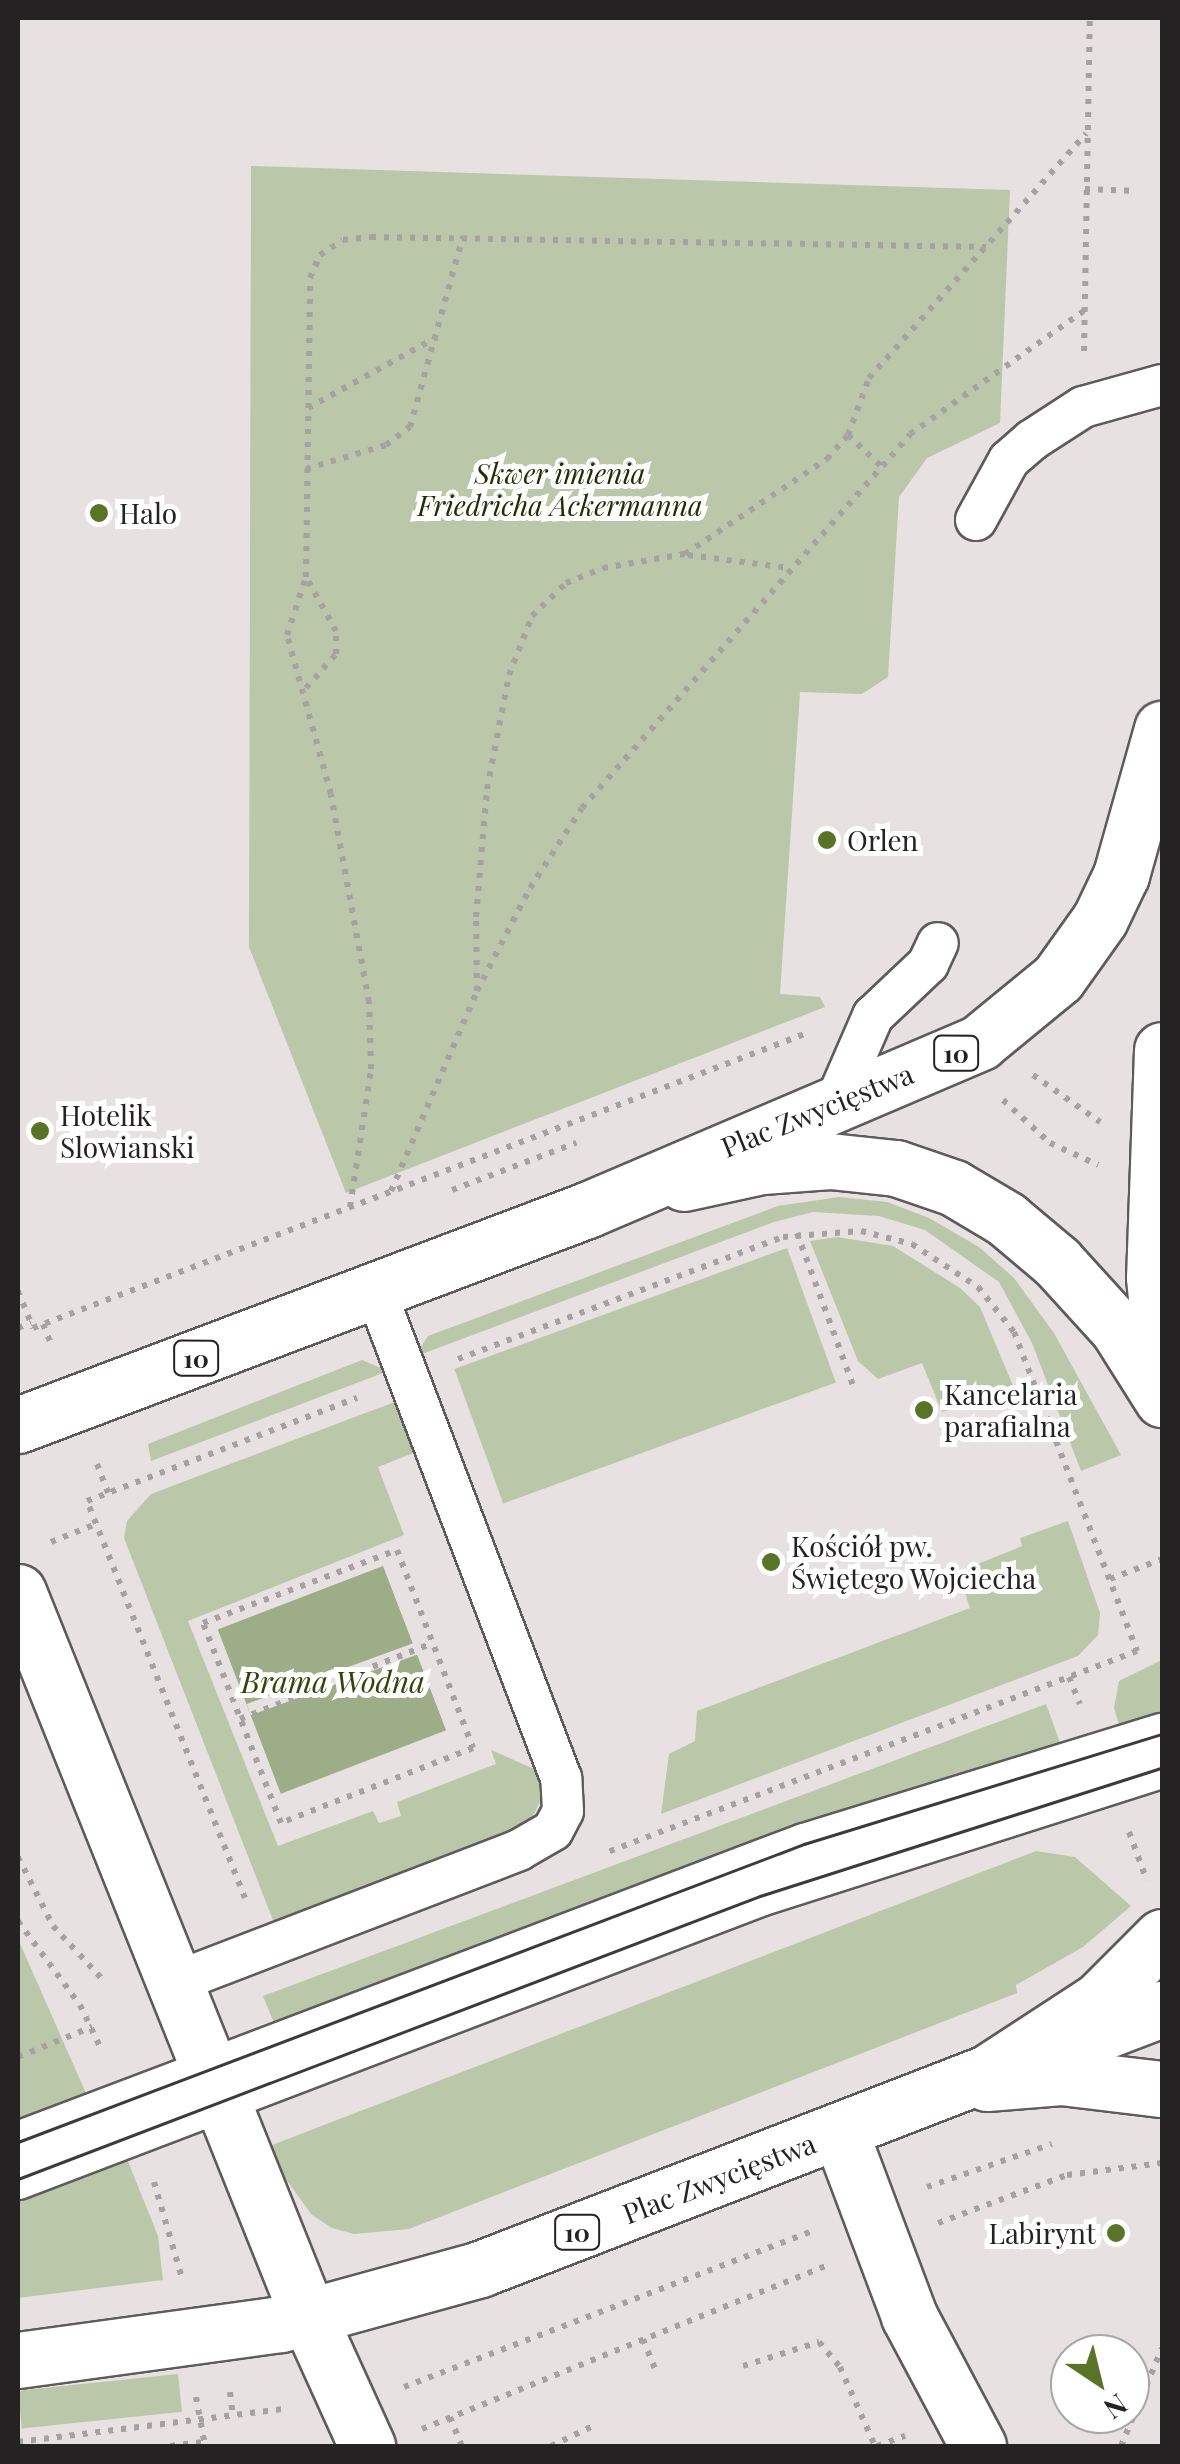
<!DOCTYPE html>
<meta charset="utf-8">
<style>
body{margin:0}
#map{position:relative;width:1180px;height:2464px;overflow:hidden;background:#e7e1e2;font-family:"Playfair Display",serif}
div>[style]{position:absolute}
.green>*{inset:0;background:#bac7a9;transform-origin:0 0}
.water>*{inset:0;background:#9dad87;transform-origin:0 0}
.pier>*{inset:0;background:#e7e1e2;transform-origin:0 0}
.path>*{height:6px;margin-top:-3px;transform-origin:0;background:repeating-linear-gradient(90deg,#a6a1a2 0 5px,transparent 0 13px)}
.roads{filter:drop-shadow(2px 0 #5f5a5b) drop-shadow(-2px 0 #5f5a5b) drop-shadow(0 2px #5f5a5b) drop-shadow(0 -2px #5f5a5b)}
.lane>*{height:40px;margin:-20px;padding:0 20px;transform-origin:20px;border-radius:20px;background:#fff}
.street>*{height:55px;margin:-27.5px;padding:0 27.5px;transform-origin:27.5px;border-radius:27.5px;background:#fff}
.secondary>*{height:55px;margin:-27.5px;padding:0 27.5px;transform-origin:27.5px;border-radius:27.5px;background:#fff}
.primary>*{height:55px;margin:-27.5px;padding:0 27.5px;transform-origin:27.5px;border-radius:27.5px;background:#fff}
.tram>*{height:2.5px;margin:-1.25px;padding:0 1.25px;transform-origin:1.25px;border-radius:1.25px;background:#3d3a3b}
.dots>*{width:28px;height:28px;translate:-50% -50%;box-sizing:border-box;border:5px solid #fff;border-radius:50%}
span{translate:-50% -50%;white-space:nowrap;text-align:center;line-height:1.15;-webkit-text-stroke:10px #fff;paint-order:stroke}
.shield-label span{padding:2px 8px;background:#fff;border:2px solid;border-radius:8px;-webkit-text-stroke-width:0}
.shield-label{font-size:25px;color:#252223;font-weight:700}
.park-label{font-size:28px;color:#202f03;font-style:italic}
.poi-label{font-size:28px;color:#252223}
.left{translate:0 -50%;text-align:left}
.right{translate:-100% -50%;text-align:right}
.street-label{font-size:28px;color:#252223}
.water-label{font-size:30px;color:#324509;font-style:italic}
.frame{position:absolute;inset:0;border:20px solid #252223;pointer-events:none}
.north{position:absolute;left:1050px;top:2334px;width:100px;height:100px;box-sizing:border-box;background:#fff;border:2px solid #a8a7a7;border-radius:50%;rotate:145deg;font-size:28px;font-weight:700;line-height:40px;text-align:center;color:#252223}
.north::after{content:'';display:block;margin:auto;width:35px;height:45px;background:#597427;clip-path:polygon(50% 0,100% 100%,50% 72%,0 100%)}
</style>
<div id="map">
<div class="green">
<i style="clip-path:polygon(251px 166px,1010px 190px,1000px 423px,927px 458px,899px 497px,888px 677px,862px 694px,800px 692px,780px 994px,820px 997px,825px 1007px,346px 1193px,249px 947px)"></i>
<i style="clip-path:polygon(839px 1197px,887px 1202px,929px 1218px,979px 1247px,1014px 1278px,1054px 1333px,1121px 1455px,1081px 1471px,1032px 1343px,999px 1282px,925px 1230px,879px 1216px,813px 1212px,774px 1222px,414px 1357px,428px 1336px,778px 1206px)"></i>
<i style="clip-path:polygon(837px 1237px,893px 1246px,960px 1288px,980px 1307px,1014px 1388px,942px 1412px,922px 1363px,878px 1379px,858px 1361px,810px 1241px)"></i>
<i style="left:787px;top:1248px;width:143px;height:354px;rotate:70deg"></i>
<i style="clip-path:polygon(362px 1360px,388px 1371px,151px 1461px,148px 1444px)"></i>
<i style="clip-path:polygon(400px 1400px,421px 1450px,378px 1467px,404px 1535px,188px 1621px,278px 1846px,373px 1811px,379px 1823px,401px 1816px,397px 1802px,496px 1764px,491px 1750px,541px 1772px,544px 1794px,529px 1824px,276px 1928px,124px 1538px,127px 1521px,151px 1494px)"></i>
<i style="clip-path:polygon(1068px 1521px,1100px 1613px,1098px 1635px,1078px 1656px,661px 1814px,669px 1754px,695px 1741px,697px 1711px,970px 1608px,958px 1572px,1022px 1546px,1020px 1538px)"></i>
<i style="clip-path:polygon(1162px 1660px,1162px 1719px,1121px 1731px,1114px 1708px,1119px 1681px)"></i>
<i style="clip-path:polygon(1046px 1704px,1062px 1748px,849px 1813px,840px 1809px,834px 1818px,276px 2028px,263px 1996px)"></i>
<i style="clip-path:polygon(1036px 1851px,1075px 1857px,1131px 1906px,1083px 1947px,1016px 1985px,1017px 1993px,409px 2229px,354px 2234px,332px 2228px,312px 2215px,285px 2178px,272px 2145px)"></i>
<i style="clip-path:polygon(18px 1939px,89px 2100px,18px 2126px)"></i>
<i style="clip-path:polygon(125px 2154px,158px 2236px,163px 2280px,18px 2298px,18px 2195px)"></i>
<i style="left:178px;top:2374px;width:38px;height:161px;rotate:84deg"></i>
</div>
<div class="water">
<i style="left:383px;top:1566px;width:176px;height:177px;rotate:69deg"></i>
</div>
<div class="pier">
<i style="left:414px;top:1643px;width:12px;height:178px;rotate:70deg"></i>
</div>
<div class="path">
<i style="left:1085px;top:189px;width:52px;rotate:2.2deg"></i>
<i style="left:1084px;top:351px;width:333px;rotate:-89deg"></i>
<i style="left:308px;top:408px;width:147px;rotate:-28.8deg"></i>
<i style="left:848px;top:435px;width:44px;rotate:43.2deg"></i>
<i style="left:306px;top:469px;width:84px;rotate:-16.7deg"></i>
<i style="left:386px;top:445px;width:30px;rotate:-37deg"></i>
<i style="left:410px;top:427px;width:198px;rotate:-74.5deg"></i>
<i style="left:688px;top:555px;width:102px;rotate:7.3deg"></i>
<i style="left:306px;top:688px;width:45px;rotate:-48.6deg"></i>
<i style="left:336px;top:654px;width:23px;rotate:-90deg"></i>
<i style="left:336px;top:631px;width:62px;rotate:-119.1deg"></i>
<i style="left:477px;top:991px;width:74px;rotate:-90.8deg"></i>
<i style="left:476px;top:917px;width:128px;rotate:-85.1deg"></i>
<i style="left:487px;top:789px;width:116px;rotate:-79.1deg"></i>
<i style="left:509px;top:675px;width:63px;rotate:-68.7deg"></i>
<i style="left:532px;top:616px;width:47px;rotate:-44.1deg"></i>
<i style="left:566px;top:583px;width:40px;rotate:-22deg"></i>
<i style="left:603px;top:568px;width:83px;rotate:-9.7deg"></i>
<i style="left:685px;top:554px;width:171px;rotate:-33.8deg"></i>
<i style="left:827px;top:459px;width:32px;rotate:-49deg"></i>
<i style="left:848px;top:435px;width:61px;rotate:-69.8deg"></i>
<i style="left:869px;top:378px;width:327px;rotate:-48.4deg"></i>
<i style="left:1033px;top:1075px;width:82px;rotate:35deg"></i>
<i style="left:1003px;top:1100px;width:64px;rotate:42.5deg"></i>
<i style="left:1050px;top:1143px;width:53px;rotate:24.6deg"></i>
<i style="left:452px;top:1190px;width:133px;rotate:-20.8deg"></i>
<i style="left:391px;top:1191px;width:218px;rotate:-66.7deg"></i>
<i style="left:477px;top:991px;width:116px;rotate:-62.8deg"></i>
<i style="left:530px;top:888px;width:95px;rotate:-57deg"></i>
<i style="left:582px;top:808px;width:497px;rotate:-48.7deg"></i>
<i style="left:910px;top:434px;width:213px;rotate:-35.3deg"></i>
<i style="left:350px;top:1207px;width:140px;rotate:-81.3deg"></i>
<i style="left:371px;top:1069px;width:67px;rotate:-91.7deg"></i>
<i style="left:369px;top:1002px;width:211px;rotate:-100.4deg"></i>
<i style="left:331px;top:794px;width:165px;rotate:-105.5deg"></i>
<i style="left:287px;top:635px;width:61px;rotate:-71.9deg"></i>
<i style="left:306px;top:577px;width:299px;rotate:-89.2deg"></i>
<i style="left:310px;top:278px;width:25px;rotate:-67deg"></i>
<i style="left:320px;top:255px;width:27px;rotate:-33deg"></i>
<i style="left:343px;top:240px;width:28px;rotate:-6deg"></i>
<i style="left:371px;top:237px;width:615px;rotate:0.93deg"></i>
<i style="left:797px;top:1233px;width:165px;rotate:69.8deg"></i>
<i style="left:18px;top:1291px;width:40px;rotate:68deg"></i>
<i style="left:33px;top:1328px;width:828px;rotate:-20.86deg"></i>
<i style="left:43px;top:1324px;width:24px;rotate:68deg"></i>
<i style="left:18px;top:1328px;width:14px;rotate:-21deg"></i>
<i style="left:458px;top:1359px;width:347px;rotate:-20.6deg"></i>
<i style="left:783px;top:1237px;width:78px;rotate:-4.4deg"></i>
<i style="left:861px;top:1231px;width:53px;rotate:14.3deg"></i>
<i style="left:912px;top:1244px;width:79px;rotate:33.1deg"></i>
<i style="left:978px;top:1287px;width:58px;rotate:51.3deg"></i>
<i style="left:1014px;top:1332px;width:342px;rotate:68.9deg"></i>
<i style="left:1137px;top:1651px;width:569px;rotate:159.21deg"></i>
<i style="left:97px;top:1464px;width:31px;rotate:69deg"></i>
<i style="left:51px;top:1542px;width:48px;rotate:-21.8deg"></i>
<i style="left:397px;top:1550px;width:212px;rotate:69deg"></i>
<i style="left:473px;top:1748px;width:206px;rotate:158.7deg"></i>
<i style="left:281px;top:1823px;width:215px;rotate:-111.3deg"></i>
<i style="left:203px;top:1623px;width:207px;rotate:-20.6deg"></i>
<i style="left:1110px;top:1579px;width:56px;rotate:-21deg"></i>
<i style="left:1069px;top:1677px;width:29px;rotate:68deg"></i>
<i style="left:240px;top:1719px;width:207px;rotate:-21.5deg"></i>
<i style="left:1129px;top:1832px;width:52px;rotate:69.8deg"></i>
<i style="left:18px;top:1857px;width:77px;rotate:63.1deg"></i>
<i style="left:53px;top:1926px;width:76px;rotate:47.1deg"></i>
<i style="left:245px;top:1898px;width:427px;rotate:-111.7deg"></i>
<i style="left:87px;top:1501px;width:289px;rotate:-20.9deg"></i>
<i style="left:18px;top:1921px;width:104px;rotate:53.6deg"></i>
<i style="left:80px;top:2005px;width:51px;rotate:64.4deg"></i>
<i style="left:18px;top:2057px;width:80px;rotate:-22.1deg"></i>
<i style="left:154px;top:2182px;width:97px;rotate:73.8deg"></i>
<i style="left:927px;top:2187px;width:132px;rotate:-19deg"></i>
<i style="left:938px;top:2223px;width:138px;rotate:-20.4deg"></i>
<i style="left:1067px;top:2175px;width:96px;rotate:-7.2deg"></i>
<i style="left:643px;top:2339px;width:37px;rotate:68deg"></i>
<i style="left:743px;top:2366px;width:80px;rotate:-17.5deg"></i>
<i style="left:819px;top:2342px;width:33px;rotate:50deg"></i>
<i style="left:840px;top:2367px;width:86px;rotate:66.1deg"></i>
<i style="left:404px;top:2387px;width:438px;rotate:-20.9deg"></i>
<i style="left:230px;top:2392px;width:23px;rotate:83deg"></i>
<i style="left:196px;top:2397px;width:50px;rotate:79.6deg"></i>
<i style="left:450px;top:2417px;width:31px;rotate:68deg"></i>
<i style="left:422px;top:2429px;width:438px;rotate:-22deg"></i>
<i style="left:18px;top:2442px;width:268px;rotate:-7.1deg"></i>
<i style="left:170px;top:2446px;width:33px;rotate:-7deg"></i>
<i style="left:551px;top:2446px;width:47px;rotate:-25.5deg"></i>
<i style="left:877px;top:2446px;width:30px;rotate:-20deg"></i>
<i style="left:1121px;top:2446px;width:106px;rotate:-67.3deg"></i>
</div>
<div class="roads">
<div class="lane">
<i style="left:976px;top:520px;width:68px;rotate:-61.2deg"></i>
<i style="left:1009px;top:460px;width:30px;rotate:-41deg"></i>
<i style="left:1032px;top:440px;width:61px;rotate:-32.9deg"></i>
<i style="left:1083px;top:407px;width:82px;rotate:-15.6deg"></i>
<i style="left:836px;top:1101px;width:93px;rotate:-66.5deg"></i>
<i style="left:873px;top:1016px;width:76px;rotate:-43.4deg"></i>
<i style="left:928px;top:964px;width:23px;rotate:-65deg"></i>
<i style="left:173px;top:1983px;width:371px;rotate:-21deg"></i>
<i style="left:519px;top:1850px;width:39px;rotate:-30deg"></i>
<i style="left:553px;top:1830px;width:21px;rotate:-62deg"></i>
<i style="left:563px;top:1811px;width:33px;rotate:-93deg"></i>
<i style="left:561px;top:1778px;width:522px;rotate:-110.86deg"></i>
<i style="left:18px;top:2142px;width:841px;rotate:-20.76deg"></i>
<i style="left:804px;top:1844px;width:375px;rotate:-17.1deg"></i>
<i style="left:18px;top:2179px;width:794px;rotate:-20.88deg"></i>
<i style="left:760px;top:1896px;width:422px;rotate:-17.7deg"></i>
</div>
<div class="street">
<i style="left:987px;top:2083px;width:74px;rotate:-4.6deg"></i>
<i style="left:1061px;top:2077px;width:102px;rotate:6.8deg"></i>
<i style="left:840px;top:2132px;width:197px;rotate:69.4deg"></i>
<i style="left:909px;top:2316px;width:147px;rotate:62deg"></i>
<i style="left:309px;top:2318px;width:141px;rotate:65.6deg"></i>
</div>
<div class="secondary">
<i style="left:684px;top:1183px;width:80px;rotate:-12.3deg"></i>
<i style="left:762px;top:1166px;width:68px;rotate:-4.2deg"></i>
<i style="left:830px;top:1161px;width:66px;rotate:6.1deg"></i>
<i style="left:896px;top:1168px;width:61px;rotate:19deg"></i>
<i style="left:954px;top:1188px;width:61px;rotate:30.8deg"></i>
<i style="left:1006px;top:1219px;width:67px;rotate:40.1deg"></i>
<i style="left:1057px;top:1262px;width:91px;rotate:47.7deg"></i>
<i style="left:1118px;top:1329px;width:83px;rotate:57.8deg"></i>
<i style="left:18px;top:1592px;width:782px;rotate:68.16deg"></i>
<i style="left:1023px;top:2062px;width:149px;rotate:-20.9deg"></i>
</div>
<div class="primary">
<i style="left:1162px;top:1050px;width:227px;rotate:92deg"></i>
<i style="left:1154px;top:1277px;width:83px;rotate:84.5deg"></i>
<i style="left:18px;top:1425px;width:608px;rotate:-20.7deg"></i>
<i style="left:587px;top:1210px;width:427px;rotate:-23.1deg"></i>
<i style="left:980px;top:1042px;width:101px;rotate:-39.4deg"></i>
<i style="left:1058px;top:978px;width:72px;rotate:-54.6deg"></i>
<i style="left:1100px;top:919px;width:49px;rotate:-64.5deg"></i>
<i style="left:1121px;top:875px;width:152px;rotate:-74.3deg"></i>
<i style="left:18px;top:2360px;width:265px;rotate:-7.8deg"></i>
<i style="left:281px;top:2324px;width:206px;rotate:-15.4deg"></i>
<i style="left:480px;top:2269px;width:544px;rotate:-21.14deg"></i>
<i style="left:987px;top:2073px;width:134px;rotate:-33.1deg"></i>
<i style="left:1099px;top:2000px;width:89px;rotate:-45deg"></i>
</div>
</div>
<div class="tram">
<i style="left:18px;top:2142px;width:841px;rotate:-20.76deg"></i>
<i style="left:804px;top:1844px;width:375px;rotate:-17.1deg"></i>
<i style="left:18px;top:2179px;width:794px;rotate:-20.88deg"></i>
<i style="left:760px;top:1896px;width:422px;rotate:-17.7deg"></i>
</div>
<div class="dots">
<i style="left:99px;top:513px;background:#597427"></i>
<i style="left:827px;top:840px;background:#597427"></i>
<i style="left:40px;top:1131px;background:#597427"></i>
<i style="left:924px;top:1410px;background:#597427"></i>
<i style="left:771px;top:1562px;background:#597427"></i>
<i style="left:1116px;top:2233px;background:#597427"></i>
</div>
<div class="shield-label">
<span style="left:956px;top:1053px">10</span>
<span style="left:196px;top:1358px">10</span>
<span style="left:577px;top:2232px">10</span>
</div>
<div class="park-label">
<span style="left:560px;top:489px">Skwer imienia<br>Friedricha Ackermanna</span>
</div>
<div class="poi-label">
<span class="left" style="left:119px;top:513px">Halo</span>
<span class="left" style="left:847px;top:840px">Orlen</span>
<span class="left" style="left:60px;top:1131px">Hotelik<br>Slowianski</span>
<span class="left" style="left:944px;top:1410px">Kancelaria<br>parafialna</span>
<span class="left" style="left:791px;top:1562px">Kościół pw.<br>Świętego Wojciecha</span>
<span class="right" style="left:1096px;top:2233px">Labirynt</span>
</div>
<div class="street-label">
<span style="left:817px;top:1110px;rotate:-22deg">Plac Zwycięstwa</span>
<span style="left:719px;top:2178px;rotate:-21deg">Plac Zwycięstwa</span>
</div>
<div class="water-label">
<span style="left:333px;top:1681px">Brama Wodna</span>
</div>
<div class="frame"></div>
<div class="north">N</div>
</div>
